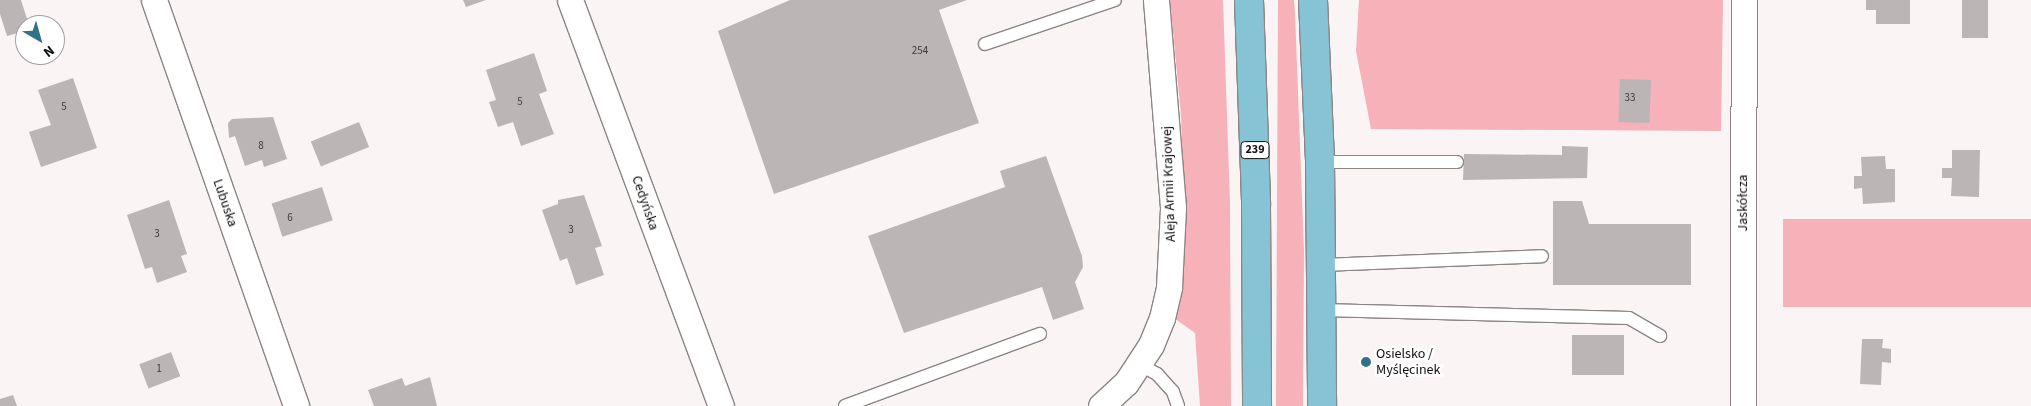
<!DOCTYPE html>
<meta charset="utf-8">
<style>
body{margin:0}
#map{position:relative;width:2031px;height:406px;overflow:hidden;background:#fbf4f5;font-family:"Source Sans 3",sans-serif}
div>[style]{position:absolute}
.green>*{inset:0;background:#f6b1b9;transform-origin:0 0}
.building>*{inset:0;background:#bbb5b5;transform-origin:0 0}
.roads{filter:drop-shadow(1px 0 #8b8585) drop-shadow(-1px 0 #8b8585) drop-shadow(0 1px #8b8585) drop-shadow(0 -1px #8b8585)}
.service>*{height:12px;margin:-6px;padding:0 6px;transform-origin:6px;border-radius:6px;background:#fff}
.minor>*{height:25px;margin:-12.5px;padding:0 12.5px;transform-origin:12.5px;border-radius:12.5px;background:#fff}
.primary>*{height:28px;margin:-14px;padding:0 14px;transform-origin:14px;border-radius:14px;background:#86c3d5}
.dots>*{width:14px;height:14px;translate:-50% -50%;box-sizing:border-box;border:2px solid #fff;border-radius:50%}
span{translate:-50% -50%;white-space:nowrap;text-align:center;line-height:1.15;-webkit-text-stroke:5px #fff;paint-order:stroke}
.number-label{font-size:11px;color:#3d393a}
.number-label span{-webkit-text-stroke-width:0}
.shield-label span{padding:1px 4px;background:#fff;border:1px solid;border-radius:4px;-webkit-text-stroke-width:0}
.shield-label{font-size:12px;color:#131011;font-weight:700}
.street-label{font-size:14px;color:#131011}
.poi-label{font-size:14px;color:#131011}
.left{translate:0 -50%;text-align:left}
.north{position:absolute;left:15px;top:15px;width:50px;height:50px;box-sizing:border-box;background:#fff;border:1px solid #a19fa0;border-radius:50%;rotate:142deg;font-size:14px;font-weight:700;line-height:20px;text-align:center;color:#131011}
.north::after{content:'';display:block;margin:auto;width:18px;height:22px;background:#327286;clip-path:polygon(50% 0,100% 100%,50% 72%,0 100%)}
</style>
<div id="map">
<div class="green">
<i style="clip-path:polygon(1170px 0,1223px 0,1230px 203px,1231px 406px,1200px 406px,1195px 333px,1174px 318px,1184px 209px,1181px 115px)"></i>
<i style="clip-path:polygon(1278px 0,1294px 0,1295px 13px,1304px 251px,1303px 406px,1276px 406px)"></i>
<i style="clip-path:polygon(1359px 0,1723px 0,1721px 131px,1371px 129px,1356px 51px)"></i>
<i style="left:2031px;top:219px;width:88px;height:248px;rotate:90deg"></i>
</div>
<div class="building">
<i style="clip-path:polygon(0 0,21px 0,29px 25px,25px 25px,25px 31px,7px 36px,0 14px)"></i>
<i style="clip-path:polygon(463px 0,486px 0,466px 7px)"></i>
<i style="clip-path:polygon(790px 0,967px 0,939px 10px,979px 123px,774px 194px,718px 31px)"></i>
<i style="clip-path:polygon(1866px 0,1910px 0,1910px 24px,1876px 24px,1876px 10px,1866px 10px)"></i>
<i style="left:1962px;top:0;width:26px;height:38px"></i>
<i style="clip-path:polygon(534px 53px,547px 91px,539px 94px,554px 134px,521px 146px,513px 122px,498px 127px,489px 102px,496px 100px,486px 70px)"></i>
<i style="clip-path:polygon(73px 78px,97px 148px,41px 167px,29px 132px,51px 125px,38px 90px)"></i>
<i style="left:1620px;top:79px;width:31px;height:43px;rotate:2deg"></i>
<i style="clip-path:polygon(273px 117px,287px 159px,264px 167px,262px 160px,245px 166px,235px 136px,229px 138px,228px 123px,232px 119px)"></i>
<i style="left:359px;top:122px;width:27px;height:52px;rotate:68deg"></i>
<i style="clip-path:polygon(1562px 146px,1588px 147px,1587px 178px,1463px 180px,1464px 154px,1562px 155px)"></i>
<i style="clip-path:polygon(1952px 150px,1980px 150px,1979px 197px,1951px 196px,1952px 178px,1942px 178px,1942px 168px,1952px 168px)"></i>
<i style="clip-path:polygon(1046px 156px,1082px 256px,1083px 267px,1075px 282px,1084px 309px,1053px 320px,1042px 287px,904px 333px,868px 236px,1005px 187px,1000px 171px)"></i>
<i style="clip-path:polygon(1885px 156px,1886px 169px,1895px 169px,1895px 202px,1863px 204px,1862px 188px,1854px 189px,1854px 176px,1862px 176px,1861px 157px)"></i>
<i style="left:322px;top:187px;width:35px;height:53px;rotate:72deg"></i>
<i style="clip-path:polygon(584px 195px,602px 246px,595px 248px,604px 275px,576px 285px,567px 258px,560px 261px,542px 210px,558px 204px,558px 200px)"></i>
<i style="clip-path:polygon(169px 200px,187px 254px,181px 256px,187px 272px,157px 283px,152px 267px,145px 269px,127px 215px)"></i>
<i style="clip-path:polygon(1553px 201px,1582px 201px,1589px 224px,1691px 224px,1691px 285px,1553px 285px)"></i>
<i style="left:1572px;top:335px;width:52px;height:40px"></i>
<i style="clip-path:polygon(1862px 339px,1883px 339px,1882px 348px,1891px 349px,1891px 363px,1882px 362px,1881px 385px,1860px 384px)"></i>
<i style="left:171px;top:352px;width:26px;height:34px;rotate:69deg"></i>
<i style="clip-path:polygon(430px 377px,437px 406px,374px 406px,368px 390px,402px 378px,405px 386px)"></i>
<i style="clip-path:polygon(13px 395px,17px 406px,0 406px,0 399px)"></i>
</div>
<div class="roads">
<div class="service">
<i style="left:985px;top:44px;width:137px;rotate:-18.7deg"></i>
<i style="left:1320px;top:162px;width:137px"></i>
<i style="left:1322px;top:265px;width:220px;rotate:-2.3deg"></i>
<i style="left:1322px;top:310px;width:307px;rotate:1.5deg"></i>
<i style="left:1629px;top:318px;width:36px;rotate:30deg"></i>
<i style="left:1139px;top:364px;width:21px;rotate:29deg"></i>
<i style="left:1157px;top:374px;width:24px;rotate:48deg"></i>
<i style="left:1173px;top:392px;width:15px;rotate:70deg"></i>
<i style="left:845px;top:406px;width:208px;rotate:-20.3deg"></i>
</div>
<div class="minor">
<i style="left:154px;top:0;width:430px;rotate:70.7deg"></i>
<i style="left:570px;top:0;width:433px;rotate:69.6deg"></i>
<i style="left:1101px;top:406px;width:34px;rotate:-43deg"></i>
<i style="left:1126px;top:383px;width:45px;rotate:-56.7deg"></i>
<i style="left:1151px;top:345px;width:29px;rotate:-68deg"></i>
<i style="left:1162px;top:318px;width:32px;rotate:-77deg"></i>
<i style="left:1169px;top:287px;width:80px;rotate:-87.1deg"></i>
<i style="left:1173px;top:207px;width:208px;rotate:-94.7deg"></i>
<i style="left:1743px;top:406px;width:406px;rotate:-89.9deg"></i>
</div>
<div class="primary">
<i style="left:1249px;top:0;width:205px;rotate:88deg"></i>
<i style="left:1256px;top:205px;width:201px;rotate:89.7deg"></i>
<i style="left:1313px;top:0;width:162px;rotate:87.5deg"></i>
<i style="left:1320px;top:162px;width:244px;rotate:89.5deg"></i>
</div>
</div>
<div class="dots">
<i style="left:1366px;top:362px;background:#327286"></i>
</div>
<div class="number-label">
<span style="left:920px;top:51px">254</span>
<span style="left:1630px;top:98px">33</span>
<span style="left:520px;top:102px">5</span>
<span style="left:64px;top:107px">5</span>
<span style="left:261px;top:146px">8</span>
<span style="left:290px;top:218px">6</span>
<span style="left:571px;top:230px">3</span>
<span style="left:157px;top:234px">3</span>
<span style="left:159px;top:369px">1</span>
</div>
<div class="shield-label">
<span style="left:1255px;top:150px">239</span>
</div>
<div class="street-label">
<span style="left:1169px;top:184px;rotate:-92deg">Aleja Armii Krajowej</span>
<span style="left:225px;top:203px;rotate:71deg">Lubuska</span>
<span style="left:645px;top:203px;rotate:71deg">Cedyńska</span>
<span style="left:1743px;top:203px;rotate:-90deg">Jaskółcza</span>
</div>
<div class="poi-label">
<span class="left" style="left:1376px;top:362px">Osielsko /<br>Myślęcinek</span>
</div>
<div class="north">N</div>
</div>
